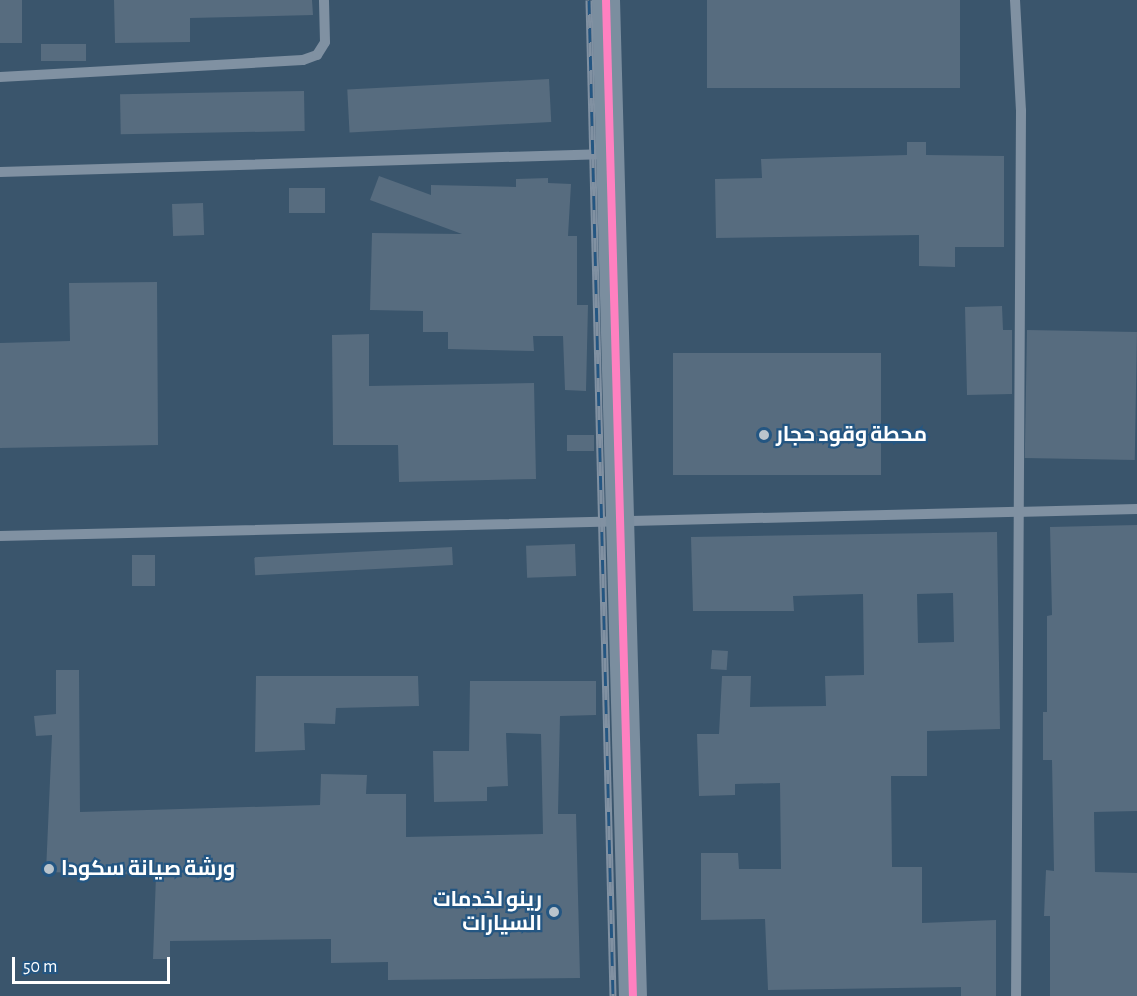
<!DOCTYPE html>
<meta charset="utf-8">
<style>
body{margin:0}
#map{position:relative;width:1137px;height:996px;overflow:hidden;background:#3a556c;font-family:"Alegreya Sans",Cairo,sans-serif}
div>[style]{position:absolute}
.building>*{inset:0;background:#576c7f;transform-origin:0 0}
.lane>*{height:10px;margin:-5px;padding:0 5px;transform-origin:5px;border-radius:5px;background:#8091a2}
.secondary>*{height:28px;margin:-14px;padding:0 14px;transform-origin:14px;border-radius:14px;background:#7b8e9f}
.rail>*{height:7px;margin-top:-3.5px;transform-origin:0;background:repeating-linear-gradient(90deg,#245682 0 14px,#8191a2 0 28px);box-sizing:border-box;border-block:2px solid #8191a2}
.cycleway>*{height:8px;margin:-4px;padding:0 4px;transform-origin:4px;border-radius:4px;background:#ff80c0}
.dots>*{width:16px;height:16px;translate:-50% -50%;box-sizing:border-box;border:3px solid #245682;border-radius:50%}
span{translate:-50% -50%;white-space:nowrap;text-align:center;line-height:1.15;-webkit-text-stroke:4.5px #245682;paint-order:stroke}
.poi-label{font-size:21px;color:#fff;font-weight:700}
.left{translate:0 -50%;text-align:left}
.right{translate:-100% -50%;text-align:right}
.scale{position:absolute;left:12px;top:957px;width:158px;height:27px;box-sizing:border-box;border:3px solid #fff;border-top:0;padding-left:8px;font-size:18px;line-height:21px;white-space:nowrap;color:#fff;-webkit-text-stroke:4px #245682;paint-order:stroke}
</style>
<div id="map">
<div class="building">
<i style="left:0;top:0;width:22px;height:43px"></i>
<i style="clip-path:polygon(114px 0,312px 0,313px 15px,190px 18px,190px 42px,115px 43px)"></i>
<i style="left:707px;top:0;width:253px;height:88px"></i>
<i style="left:86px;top:44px;width:17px;height:45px;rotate:90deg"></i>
<i style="left:549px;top:79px;width:43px;height:202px;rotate:87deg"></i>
<i style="left:304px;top:91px;width:40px;height:184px;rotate:89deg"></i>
<i style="clip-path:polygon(907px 142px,926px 142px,926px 155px,1004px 156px,1004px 247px,955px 247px,955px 267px,919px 266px,919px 235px,716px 238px,715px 179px,762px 178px,761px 159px,907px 155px)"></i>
<i style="clip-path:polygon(379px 176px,431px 195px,431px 185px,516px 187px,516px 179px,548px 178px,548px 183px,571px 184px,568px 236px,577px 236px,577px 305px,588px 305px,586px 391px,565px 390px,563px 336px,533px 336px,534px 351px,448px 349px,448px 332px,423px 332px,423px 311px,370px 310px,372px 233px,462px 234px,370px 200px)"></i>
<i style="left:325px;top:188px;width:25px;height:36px;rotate:90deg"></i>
<i style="left:203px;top:203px;width:32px;height:31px;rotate:88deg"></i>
<i style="clip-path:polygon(157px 282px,158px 445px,0 448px,0 343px,70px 341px,69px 283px)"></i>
<i style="clip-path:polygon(1002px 306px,1003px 330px,1012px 330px,1012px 394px,967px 395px,965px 307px)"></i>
<i style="left:1027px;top:330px;width:110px;height:128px;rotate:1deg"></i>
<i style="clip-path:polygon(369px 334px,369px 386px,534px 383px,536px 479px,399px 482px,398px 445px,333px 445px,332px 335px)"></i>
<i style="left:673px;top:353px;width:208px;height:122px"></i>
<i style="left:594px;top:435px;width:16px;height:27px;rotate:90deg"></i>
<i style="clip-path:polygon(1137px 525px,1137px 811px,1094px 812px,1095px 872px,1137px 873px,1137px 996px,1050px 996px,1050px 916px,1044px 916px,1046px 870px,1054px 871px,1052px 760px,1043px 760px,1043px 712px,1047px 712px,1047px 616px,1052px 615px,1050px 527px)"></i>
<i style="clip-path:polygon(evenodd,997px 532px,1000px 729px,927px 731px,927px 776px,891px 776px,892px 867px,922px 867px,922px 923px,996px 920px,996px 996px,961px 996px,961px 987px,768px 990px,765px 919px,701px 920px,701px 853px,738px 853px,739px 869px,781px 869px,780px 783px,735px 784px,735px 795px,699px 796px,697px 734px,719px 734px,722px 676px,751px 676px,750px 707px,826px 706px,825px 676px,864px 675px,863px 594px,793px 596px,794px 611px,693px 611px,691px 537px,997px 532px,953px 593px,954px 642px,918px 643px,917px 594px,953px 593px)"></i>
<i style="left:575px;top:544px;width:32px;height:49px;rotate:88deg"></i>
<i style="left:452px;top:547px;width:18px;height:198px;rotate:87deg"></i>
<i style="left:155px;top:555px;width:31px;height:23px;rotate:90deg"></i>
<i style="left:712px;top:650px;width:16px;height:19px;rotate:4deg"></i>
<i style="clip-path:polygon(56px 670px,79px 670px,80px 812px,320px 805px,321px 774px,367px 775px,366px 794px,406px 794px,406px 837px,543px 834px,541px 734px,506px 733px,508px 786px,487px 787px,487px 801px,434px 802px,433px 751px,469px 751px,470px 681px,596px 681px,596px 715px,560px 716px,558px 814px,576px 814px,580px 978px,388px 980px,388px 962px,331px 963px,331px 939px,170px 941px,170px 959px,153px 959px,156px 875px,46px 872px,52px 735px,36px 736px,34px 716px,56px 714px)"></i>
<i style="clip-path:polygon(256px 676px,418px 676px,419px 706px,336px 708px,335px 724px,304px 723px,305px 750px,255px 752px)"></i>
</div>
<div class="lane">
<i style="left:1015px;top:0;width:111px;rotate:86.9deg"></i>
<i style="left:1021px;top:111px;width:885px;rotate:90.32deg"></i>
<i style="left:0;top:77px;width:303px;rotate:-3.2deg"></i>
<i style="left:303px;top:60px;width:15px;rotate:-20deg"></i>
<i style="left:317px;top:55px;width:15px;rotate:-58deg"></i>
<i style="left:325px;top:42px;width:42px;rotate:-91.4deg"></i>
<i style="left:0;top:172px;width:608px;rotate:-1.7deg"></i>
<i style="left:0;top:536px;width:1137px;rotate:-1.36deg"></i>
</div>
<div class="secondary">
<i style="left:606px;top:0;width:996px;rotate:88.45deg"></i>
</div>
<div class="rail">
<i style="left:589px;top:0;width:996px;rotate:88.62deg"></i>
</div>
<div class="cycleway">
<i style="left:606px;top:0;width:996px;rotate:88.45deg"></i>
</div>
<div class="dots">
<i style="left:764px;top:435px;background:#bac4cc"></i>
<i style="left:49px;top:869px;background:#bac4cc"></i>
<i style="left:554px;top:912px;background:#bac4cc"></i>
</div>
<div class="poi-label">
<span class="left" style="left:776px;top:435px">محطة وقود حجار</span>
<span class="left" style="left:61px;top:869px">ورشة صيانة سكودا</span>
<span class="right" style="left:542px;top:912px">رينو لخدمات<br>السيارات</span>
</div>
<div class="scale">50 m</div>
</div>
